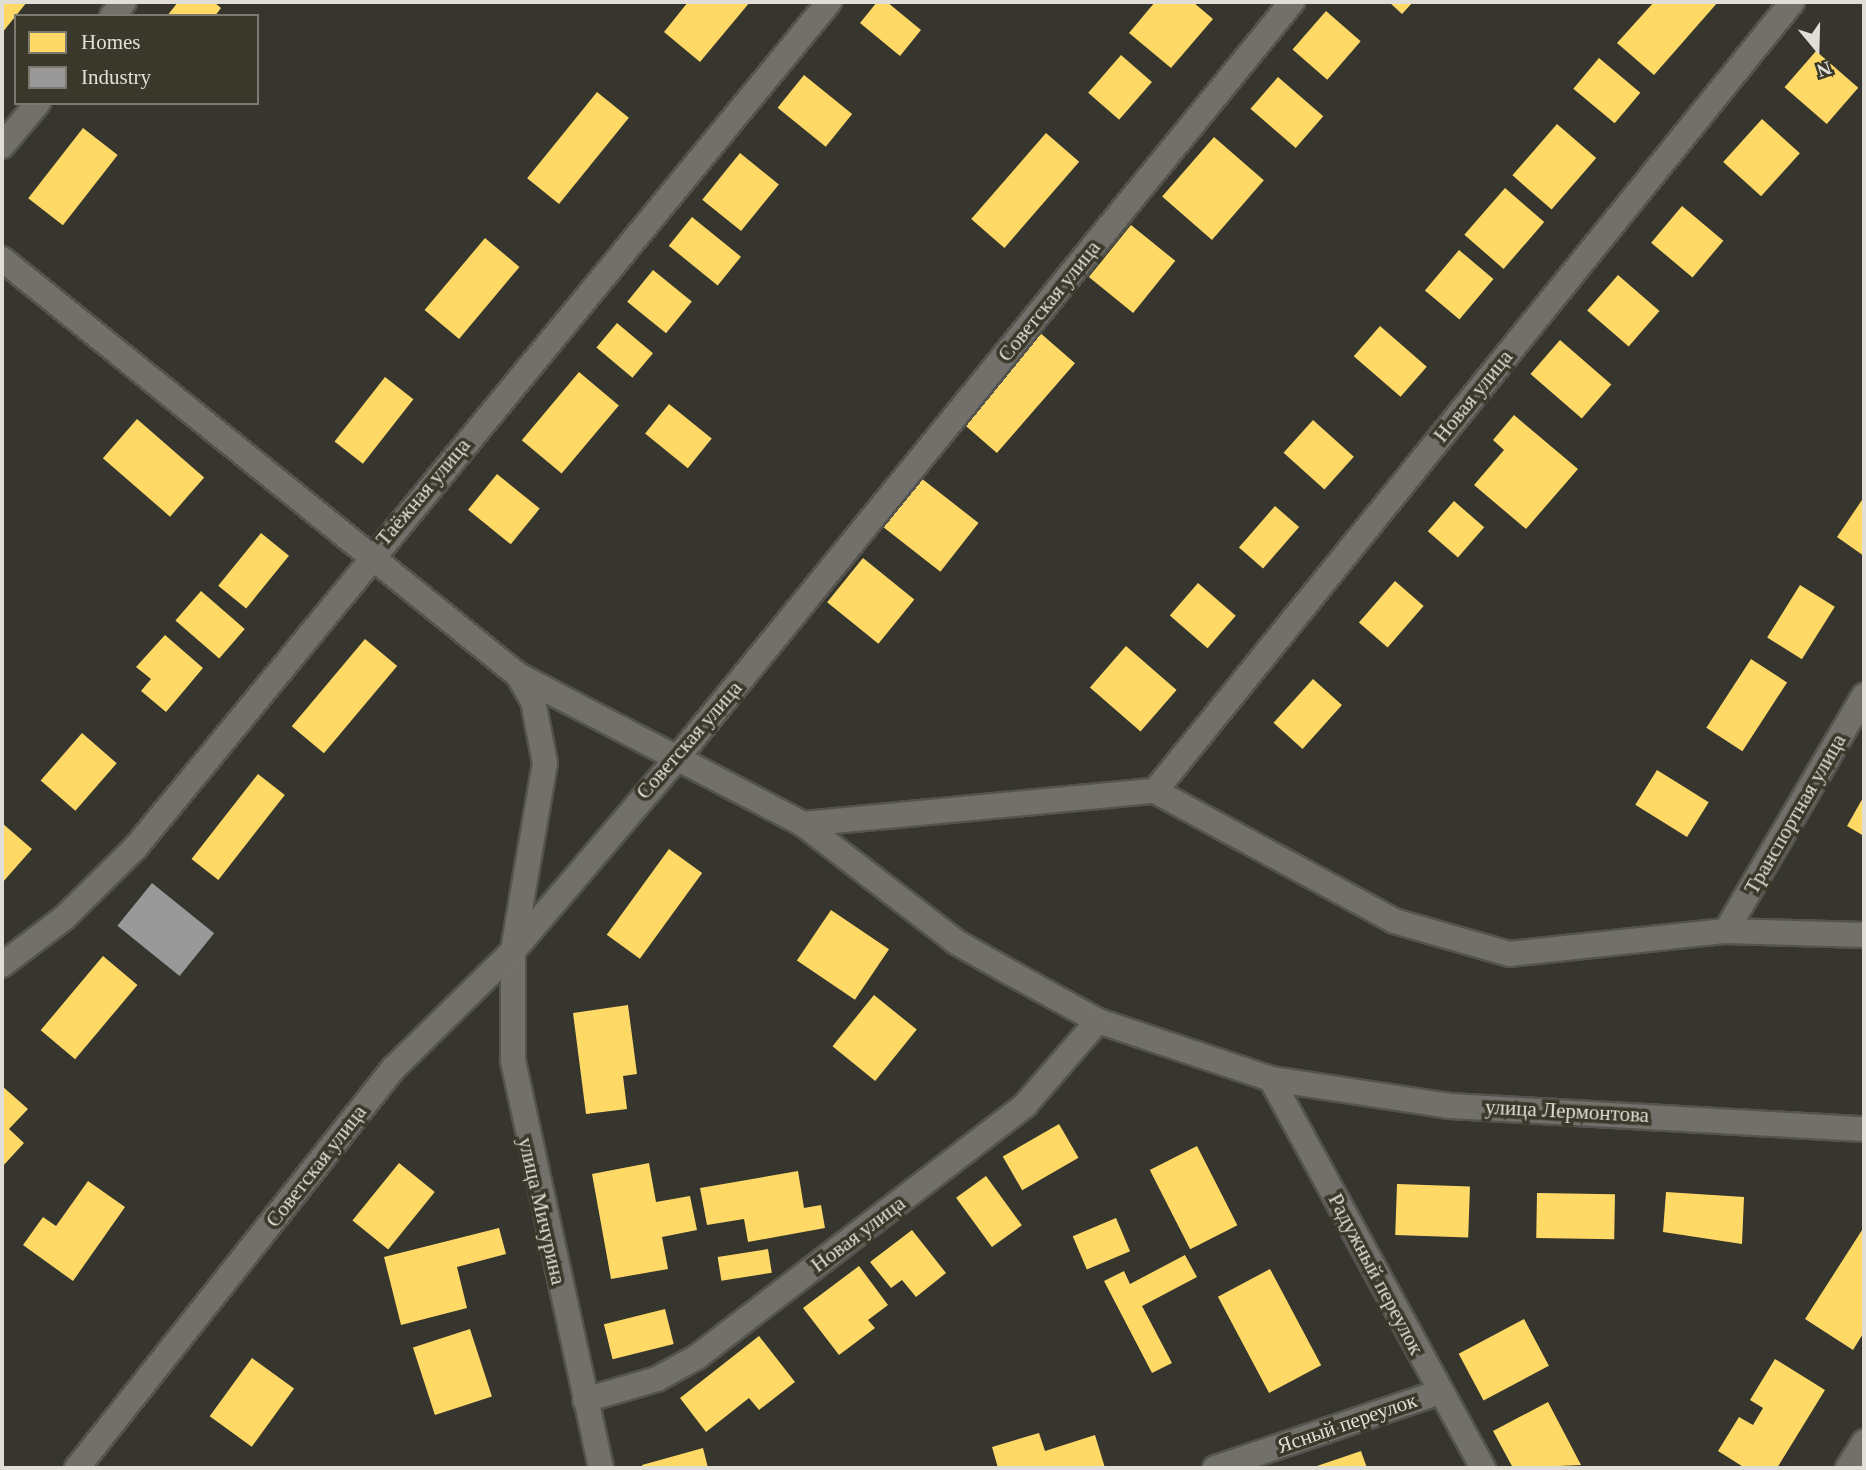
<!DOCTYPE html>
<meta charset="utf-8">
<style>
body{margin:0}
#map{position:relative;width:1866px;height:1470px;overflow:hidden;background:#36352e;font-family:Georgia,serif}
div>[style]{position:absolute}
.homes>*{inset:0;background:#ffd966;transform-origin:0 0}
.industry>*{inset:0;background:#999;transform-origin:0 0}
.roads{filter:drop-shadow(2px 0 #54534d) drop-shadow(-2px 0 #54534d) drop-shadow(0 2px #54534d) drop-shadow(0 -2px #54534d)}
.street>*{height:24px;margin:-12px;padding:0 12px;transform-origin:12px;border-radius:12px;background:#72706a}
span{translate:-50% -50%;white-space:nowrap;text-align:center;line-height:1.15;-webkit-text-stroke:7px #3a382b;paint-order:stroke}
.street-label{font-size:21px;color:#e0ded6}
.frame{position:absolute;inset:0;border:4px solid #e0ded6;pointer-events:none}
.legend{position:absolute;left:14px;top:14px;width:245px;height:91px;box-sizing:border-box;background:#3a382b;border:2px solid #7c7a6f;margin:0;padding:9px 12px;list-style:none;font-size:21px;color:#e0ded6}
.legend li{display:flex;align-items:center;gap:14px;height:35px}
.legend b{width:35px;border:2px solid #7c7a6f}
.north{position:absolute;left:1782px;top:14px;width:70px;height:70px;-webkit-text-stroke:5px #3a382b;paint-order:stroke;rotate:161deg;font-size:19px;font-weight:700;line-height:28px;text-align:center;color:#e0ded6}
.north::after{content:'';display:block;margin:auto;width:24px;height:32px;background:#e0ded6;clip-path:polygon(50% 0,100% 100%,50% 72%,0 100%)}
</style>
<div id="map">
<div class="homes">
<i style="clip-path:polygon(2px 2px,27px 2px,2px 33px)"></i>
<i style="clip-path:polygon(178px 2px,214px 2px,221px 8px,215px 16px,167px 16px)"></i>
<i style="clip-path:polygon(688px 2px,750px 2px,700px 62px,664px 32px)"></i>
<i style="clip-path:polygon(877px 2px,887px 2px,921px 30px,900px 56px,860px 23px)"></i>
<i style="clip-path:polygon(1155px 2px,1193px 2px,1213px 19px,1171px 68px,1129px 33px)"></i>
<i style="clip-path:polygon(1389px 2px,1413px 2px,1402px 14px)"></i>
<i style="clip-path:polygon(1654px 2px,1718px 2px,1654px 75px,1617px 43px)"></i>
<i style="left:1326px;top:11px;width:46px;height:51px;rotate:41deg"></i>
<i style="left:1816px;top:51px;width:56px;height:48px;rotate:41deg"></i>
<i style="left:1121px;top:55px;width:41px;height:50px;rotate:41deg"></i>
<i style="left:1599px;top:58px;width:54px;height:40px;rotate:40deg"></i>
<i style="left:804px;top:75px;width:62px;height:42px;rotate:39deg"></i>
<i style="left:1278px;top:77px;width:60px;height:42px;rotate:41deg"></i>
<i style="left:597px;top:92px;width:41px;height:111px;rotate:39deg"></i>
<i style="left:1762px;top:119px;width:51px;height:58px;rotate:42deg"></i>
<i style="left:1557px;top:124px;width:52px;height:68px;rotate:41deg"></i>
<i style="left:83px;top:128px;width:44px;height:89px;rotate:38deg"></i>
<i style="left:1046px;top:133px;width:44px;height:114px;rotate:41deg"></i>
<i style="left:1214px;top:137px;width:66px;height:79px;rotate:41deg"></i>
<i style="left:740px;top:153px;width:50px;height:60px;rotate:39deg"></i>
<i style="left:1505px;top:188px;width:52px;height:62px;rotate:41deg"></i>
<i style="left:1682px;top:206px;width:54px;height:48px;rotate:40deg"></i>
<i style="left:692px;top:217px;width:63px;height:37px;rotate:39deg"></i>
<i style="left:1131px;top:225px;width:57px;height:67px;rotate:39deg"></i>
<i style="left:485px;top:238px;width:45px;height:94px;rotate:40deg"></i>
<i style="left:1459px;top:250px;width:45px;height:53px;rotate:40deg"></i>
<i style="left:653px;top:270px;width:50px;height:41px;rotate:39deg"></i>
<i style="left:1618px;top:275px;width:55px;height:47px;rotate:41deg"></i>
<i style="left:617px;top:323px;width:47px;height:32px;rotate:40deg"></i>
<i style="left:1380px;top:326px;width:62px;height:40px;rotate:41deg"></i>
<i style="left:1038px;top:331px;width:49px;height:119px;rotate:41deg"></i>
<i style="left:1560px;top:340px;width:68px;height:45px;rotate:41deg"></i>
<i style="left:579px;top:372px;width:52px;height:89px;rotate:40deg"></i>
<i style="left:385px;top:377px;width:36px;height:82px;rotate:38deg"></i>
<i style="left:669px;top:404px;width:55px;height:38px;rotate:39deg"></i>
<i style="clip-path:polygon(1514px 415px,1578px 469px,1526px 529px,1474px 485px,1504px 450px,1493px 440px)"></i>
<i style="left:137px;top:419px;width:89px;height:52px;rotate:41deg"></i>
<i style="left:1313px;top:420px;width:55px;height:44px;rotate:42deg"></i>
<i style="left:497px;top:474px;width:55px;height:46px;rotate:39deg"></i>
<i style="left:921px;top:478px;width:73px;height:62px;rotate:38deg"></i>
<i style="clip-path:polygon(1864px 497px,1864px 556px,1837px 537px)"></i>
<i style="left:1454px;top:501px;width:40px;height:40px;rotate:41deg"></i>
<i style="left:1275px;top:506px;width:32px;height:55px;rotate:41deg"></i>
<i style="left:261px;top:533px;width:36px;height:68px;rotate:39deg"></i>
<i style="left:863px;top:558px;width:66px;height:57px;rotate:39deg"></i>
<i style="left:1395px;top:581px;width:38px;height:55px;rotate:41deg"></i>
<i style="left:1198px;top:583px;width:50px;height:43px;rotate:41deg"></i>
<i style="left:1800px;top:585px;width:41px;height:62px;rotate:32deg"></i>
<i style="left:201px;top:591px;width:58px;height:39px;rotate:41deg"></i>
<i style="clip-path:polygon(165px 635px,203px 668px,166px 712px,141px 691px,151px 679px,136px 667px)"></i>
<i style="left:365px;top:639px;width:42px;height:114px;rotate:40deg"></i>
<i style="left:1126px;top:646px;width:67px;height:55px;rotate:41deg"></i>
<i style="left:1751px;top:659px;width:43px;height:82px;rotate:33deg"></i>
<i style="left:1313px;top:679px;width:39px;height:59px;rotate:42deg"></i>
<i style="left:82px;top:733px;width:46px;height:63px;rotate:41deg"></i>
<i style="left:1657px;top:770px;width:61px;height:41px;rotate:32deg"></i>
<i style="left:258px;top:774px;width:34px;height:108px;rotate:38deg"></i>
<i style="clip-path:polygon(1864px 796px,1864px 836px,1847px 826px)"></i>
<i style="clip-path:polygon(2px 823px,32px 849px,2px 883px)"></i>
<i style="left:669px;top:849px;width:41px;height:106px;rotate:36deg"></i>
<i style="left:831px;top:910px;width:70px;height:61px;rotate:34deg"></i>
<i style="left:103px;top:956px;width:45px;height:97px;rotate:40deg"></i>
<i style="left:874px;top:995px;width:55px;height:66px;rotate:39deg"></i>
<i style="clip-path:polygon(628px 1005px,637px 1074px,623px 1076px,627px 1109px,586px 1114px,573px 1013px)"></i>
<i style="clip-path:polygon(2px 1086px,28px 1109px,9px 1129px,24px 1143px,2px 1167px)"></i>
<i style="left:1059px;top:1124px;width:39px;height:65px;rotate:60deg"></i>
<i style="left:1197px;top:1146px;width:89px;height:53px;rotate:63deg"></i>
<i style="left:399px;top:1163px;width:46px;height:74px;rotate:39deg"></i>
<i style="clip-path:polygon(649px 1163px,656px 1202px,690px 1196px,697px 1230px,662px 1237px,668px 1269px,611px 1279px,592px 1174px)"></i>
<i style="clip-path:polygon(798px 1171px,804px 1208px,821px 1205px,825px 1228px,748px 1242px,744px 1219px,707px 1225px,700px 1188px)"></i>
<i style="left:986px;top:1176px;width:61px;height:37px;rotate:54deg"></i>
<i style="clip-path:polygon(88px 1181px,125px 1207px,73px 1281px,23px 1245px,43px 1217px,56px 1226px)"></i>
<i style="left:1397px;top:1184px;width:73px;height:51px;rotate:2deg"></i>
<i style="clip-path:polygon(1666px 1192px,1744px 1197px,1742px 1244px,1663px 1232px)"></i>
<i style="left:1537px;top:1193px;width:78px;height:45px;rotate:1deg"></i>
<i style="left:1116px;top:1218px;width:36px;height:47px;rotate:67deg"></i>
<i style="clip-path:polygon(1864px 1227px,1864px 1332px,1853px 1350px,1805px 1319px)"></i>
<i style="clip-path:polygon(499px 1228px,506px 1254px,457px 1267px,467px 1308px,401px 1325px,384px 1257px)"></i>
<i style="clip-path:polygon(912px 1230px,946px 1273px,916px 1297px,902px 1280px,891px 1288px,870px 1262px)"></i>
<i style="left:768px;top:1249px;width:24px;height:51px;rotate:81deg"></i>
<i style="clip-path:polygon(1185px 1255px,1197px 1277px,1142px 1306px,1172px 1363px,1152px 1373px,1104px 1281px,1124px 1271px,1130px 1284px)"></i>
<i style="clip-path:polygon(859px 1266px,888px 1305px,868px 1320px,875px 1328px,839px 1355px,803px 1308px)"></i>
<i style="left:1270px;top:1269px;width:109px;height:59px;rotate:62deg"></i>
<i style="left:665px;top:1309px;width:36px;height:63px;rotate:76deg"></i>
<i style="left:1524px;top:1319px;width:53px;height:74px;rotate:62deg"></i>
<i style="left:470px;top:1329px;width:71px;height:60px;rotate:72deg"></i>
<i style="clip-path:polygon(759px 1336px,795px 1382px,759px 1410px,749px 1398px,706px 1432px,680px 1398px)"></i>
<i style="left:252px;top:1358px;width:52px;height:72px;rotate:36deg"></i>
<i style="clip-path:polygon(1775px 1359px,1825px 1390px,1777px 1468px,1745px 1468px,1718px 1451px,1739px 1417px,1753px 1425px,1763px 1408px,1750px 1400px)"></i>
<i style="clip-path:polygon(1548px 1402px,1581px 1465px,1513px 1468px,1493px 1431px)"></i>
<i style="clip-path:polygon(1039px 1433px,1045px 1451px,1095px 1435px,1105px 1468px,998px 1468px,992px 1447px)"></i>
<i style="clip-path:polygon(703px 1448px,708px 1468px,643px 1468px,642px 1465px)"></i>
<i style="clip-path:polygon(1361px 1451px,1367px 1468px,1311px 1468px)"></i>
</div>
<div class="industry">
<i style="left:152px;top:883px;width:80px;height:55px;rotate:39deg"></i>
</div>
<div class="roads">
<div class="street">
<i style="left:112px;top:16px;width:18px;rotate:-49deg"></i>
<i style="left:2px;top:146px;width:56px;rotate:-50.1deg"></i>
<i style="left:2px;top:259px;width:663px;rotate:38.88deg"></i>
<i style="left:518px;top:675px;width:322px;rotate:27.6deg"></i>
<i style="left:803px;top:824px;width:354px;rotate:-5.4deg"></i>
<i style="left:1155px;top:791px;width:272px;rotate:28.5deg"></i>
<i style="left:1394px;top:921px;width:120px;rotate:16deg"></i>
<i style="left:1509px;top:954px;width:218px;rotate:-6.1deg"></i>
<i style="left:1726px;top:931px;width:138px;rotate:1.7deg"></i>
<i style="left:518px;top:675px;width:30px;rotate:60deg"></i>
<i style="left:533px;top:701px;width:63px;rotate:79deg"></i>
<i style="left:545px;top:763px;width:191px;rotate:99.7deg"></i>
<i style="left:513px;top:951px;width:110px;rotate:90deg"></i>
<i style="left:513px;top:1061px;width:416px;rotate:77.8deg"></i>
<i style="left:1155px;top:791px;width:1014px;rotate:-51.08deg"></i>
<i style="left:803px;top:824px;width:193px;rotate:37.6deg"></i>
<i style="left:956px;top:942px;width:63px;rotate:29.4deg"></i>
<i style="left:1011px;top:973px;width:99px;rotate:28.9deg"></i>
<i style="left:1098px;top:1021px;width:182px;rotate:18.5deg"></i>
<i style="left:1271px;top:1079px;width:180px;rotate:8.6deg"></i>
<i style="left:1449px;top:1106px;width:416px;rotate:3.2deg"></i>
<i style="left:1726px;top:931px;width:273px;rotate:-59.6deg"></i>
<i style="left:2px;top:965px;width:78px;rotate:-37.2deg"></i>
<i style="left:64px;top:918px;width:101px;rotate:-44.6deg"></i>
<i style="left:136px;top:847px;width:1093px;rotate:-50.64deg"></i>
<i style="left:1271px;top:1079px;width:443px;rotate:61.4deg"></i>
<i style="left:585px;top:1400px;width:75px;rotate:-16.3deg"></i>
<i style="left:657px;top:1379px;width:46px;rotate:-28.8deg"></i>
<i style="left:697px;top:1357px;width:414px;rotate:-37.5deg"></i>
<i style="left:1025px;top:1105px;width:111px;rotate:-49deg"></i>
<i style="left:77px;top:1468px;width:509px;rotate:-51.62deg"></i>
<i style="left:393px;top:1069px;width:168px;rotate:-44.5deg"></i>
<i style="left:513px;top:951px;width:256px;rotate:-49.6deg"></i>
<i style="left:679px;top:756px;width:972px;rotate:-50.89deg"></i>
<i style="left:1215px;top:1468px;width:237px;rotate:-18.7deg"></i>
<i style="left:1848px;top:1468px;width:31px;rotate:-58deg"></i>
</div>
</div>
<div class="street-label">
<span style="left:1049px;top:301px;rotate:-51deg">Советская улица</span>
<span style="left:1473px;top:396px;rotate:-51deg">Новая улица</span>
<span style="left:423px;top:492px;rotate:-50deg">Таёжная улица</span>
<span style="left:689px;top:740px;rotate:-49deg">Советская улица</span>
<span style="left:1795px;top:814px;rotate:-60deg">Транспортная улица</span>
<span style="left:1567px;top:1111px;rotate:3deg">улица Лермонтова</span>
<span style="left:316px;top:1166px;rotate:-52deg">Советская улица</span>
<span style="left:542px;top:1211px;rotate:77deg">улица Мичурина</span>
<span style="left:858px;top:1234px;rotate:-37deg">Новая улица</span>
<span style="left:1376px;top:1274px;rotate:62deg">Радужный переулок</span>
<span style="left:1347px;top:1423px;rotate:-19deg">Ясный переулок</span>
</div>
<div class="frame"></div>
<ul class="legend">
<li><b style="height:19px;background:#ffd966"></b>Homes</li>
<li><b style="height:19px;background:#999"></b>Industry</li>
</ul>
<div class="north">N</div>
</div>
